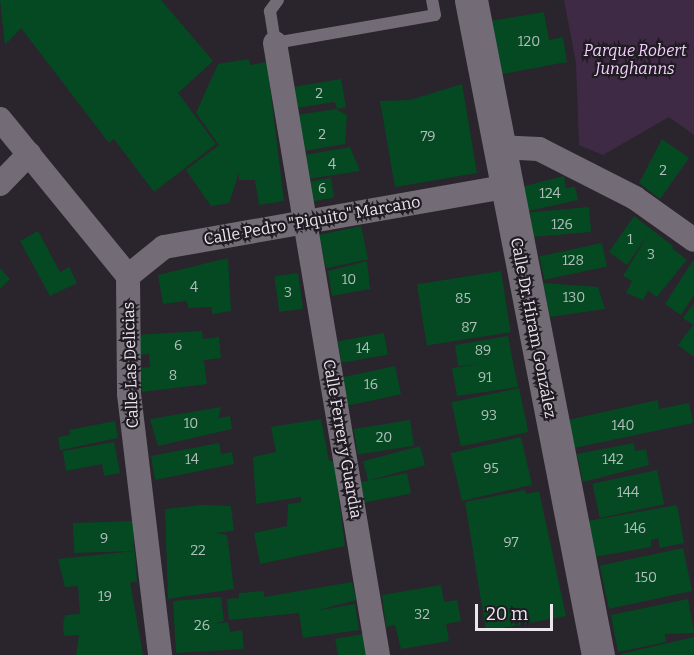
<!DOCTYPE html>
<meta charset="utf-8">
<style>
body{margin:0}
#map{position:relative;width:694px;height:655px;overflow:hidden;background:#2a242c;font-family:Bitter,serif}
div>[style]{position:absolute}
.green>*{inset:0;background:#3f2a45}
.building>*{inset:0;background:#054923;transform-origin:0 0}
.lane>*{height:12px;margin:-6px;padding:0 6px;transform-origin:6px;border-radius:6px;background:#736c76}
.street>*{height:24px;margin:-12px;padding:0 12px;transform-origin:12px;border-radius:12px;background:#736c76}
.secondary>*{height:33px;margin:-16.5px;padding:0 16.5px;transform-origin:16.5px;border-radius:16.5px;background:#736c76}
span{translate:-50% -50%;white-space:nowrap;text-align:center;line-height:1.15;-webkit-text-stroke:4.5px #211b23;paint-order:stroke}
.number-label{font-size:14px;color:#b1bfba}
.number-label span{-webkit-text-stroke-width:0}
.park-label{font-size:16px;color:#f3d0fe;font-style:italic}
.street-label{font-size:16px;color:#eae6ec}
.scale{position:absolute;left:475px;top:604px;width:78px;height:27px;box-sizing:border-box;border:3px solid #eae6ec;border-top:0;padding-left:8px;font-size:18px;line-height:21px;white-space:nowrap;color:#eae6ec;-webkit-text-stroke:4px #211b23;paint-order:stroke}
</style>
<div id="map">
<div class="green">
<i style="clip-path:polygon(564px 0,694px 0,694px 135px,669px 117px,603px 155px,579px 145px,576px 63px)"></i>
</div>
<div class="building">
<i style="clip-path:polygon(0 0,161px 0,213px 61px,178px 93px,216px 144px,154px 192px,114px 139px,109px 143px,21px 28px,5px 45px)"></i>
<i style="clip-path:polygon(544px 12px,549px 40px,563px 37px,567px 62px,502px 74px,490px 21px)"></i>
<i style="clip-path:polygon(249px 59px,250px 65px,267px 62px,284px 201px,259px 205px,255px 180px,239px 180px,239px 173px,229px 203px,211px 206px,186px 170px,219px 145px,196px 113px,218px 64px)"></i>
<i style="clip-path:polygon(341px 79px,346px 107px,337px 109px,335px 102px,296px 108px,293px 87px)"></i>
<i style="clip-path:polygon(462px 84px,477px 173px,395px 187px,380px 101px,410px 100px)"></i>
<i style="clip-path:polygon(336px 109px,347px 115px,345px 144px,304px 151px,297px 115px)"></i>
<i style="clip-path:polygon(662px 139px,689px 158px,660px 199px,639px 183px)"></i>
<i style="clip-path:polygon(350px 147px,360px 171px,308px 179px,304px 155px)"></i>
<i style="clip-path:polygon(564px 176px,566px 188px,575px 187px,578px 200px,528px 211px,521px 187px)"></i>
<i style="left:331px;top:178px;width:20px;height:22px;rotate:81deg"></i>
<i style="left:589px;top:207px;width:25px;height:59px;rotate:85deg"></i>
<i style="clip-path:polygon(634px 216px,673px 246px,643px 300px,626px 293px,632px 281px,623px 276px,649px 233px,627px 265px,609px 252px)"></i>
<i style="left:361px;top:226px;width:34px;height:43px;rotate:78deg"></i>
<i style="clip-path:polygon(38px 231px,60px 272px,69px 267px,77px 283px,50px 296px,20px 241px)"></i>
<i style="left:602px;top:243px;width:24px;height:64px;rotate:78deg"></i>
<i style="left:672px;top:248px;width:19px;height:48px;rotate:39deg"></i>
<i style="clip-path:polygon(228px 258px,231px 311px,212px 314px,212px 307px,188px 308px,187px 301px,163px 304px,158px 275px)"></i>
<i style="clip-path:polygon(694px 259px,694px 295px,681px 315px,665px 304px)"></i>
<i style="clip-path:polygon(367px 261px,370px 289px,332px 296px,328px 271px)"></i>
<i style="clip-path:polygon(0 268px,10px 279px,0 289px)"></i>
<i style="left:501px;top:271px;width:62px;height:85px;rotate:81deg"></i>
<i style="left:298px;top:273px;width:36px;height:24px;rotate:82deg"></i>
<i style="clip-path:polygon(543px 283px,598px 287px,605px 309px,550px 317px)"></i>
<i style="clip-path:polygon(694px 303px,694px 357px,678px 345px,693px 325px,683px 318px)"></i>
<i style="clip-path:polygon(202px 331px,203px 339px,219px 337px,221px 358px,204px 360px,207px 384px,142px 392px,139px 368px,150px 367px,149px 354px,138px 355px,136px 335px)"></i>
<i style="left:384px;top:333px;width:22px;height:47px;rotate:80deg"></i>
<i style="clip-path:polygon(508px 336px,518px 387px,457px 396px,452px 368px,479px 364px,458px 366px,455px 345px)"></i>
<i style="left:395px;top:366px;width:29px;height:55px;rotate:78deg"></i>
<i style="left:519px;top:388px;width:45px;height:69px;rotate:78deg"></i>
<i style="clip-path:polygon(658px 400px,659px 409px,689px 403px,693px 423px,574px 448px,568px 420px)"></i>
<i style="clip-path:polygon(221px 407px,218px 418px,230px 416px,232px 429px,158px 446px,150px 419px)"></i>
<i style="clip-path:polygon(321px 419px,329px 461px,334px 461px,345px 546px,260px 564px,254px 533px,287px 526px,288px 504px,301px 502px,301px 497px,256px 504px,253px 457px,276px 452px,271px 427px)"></i>
<i style="left:410px;top:420px;width:26px;height:57px;rotate:81deg"></i>
<i style="clip-path:polygon(115px 421px,118px 438px,60px 450px,58px 437px,70px 435px,69px 430px)"></i>
<i style="left:521px;top:437px;width:49px;height:72px;rotate:77deg"></i>
<i style="clip-path:polygon(114px 442px,120px 473px,104px 476px,102px 464px,66px 471px,63px 451px)"></i>
<i style="clip-path:polygon(219px 443px,221px 454px,232px 452px,234px 464px,155px 480px,151px 456px)"></i>
<i style="clip-path:polygon(634px 443px,635px 451px,646px 449px,649px 465px,583px 482px,577px 454px)"></i>
<i style="left:420px;top:446px;width:20px;height:59px;rotate:75deg"></i>
<i style="left:657px;top:470px;width:35px;height:66px;rotate:78deg"></i>
<i style="left:407px;top:473px;width:21px;height:47px;rotate:79deg"></i>
<i style="clip-path:polygon(525px 490px,526px 494px,539px 491px,566px 616px,486px 631px,465px 502px)"></i>
<i style="clip-path:polygon(202px 505px,231px 506px,234px 531px,215px 533px,227px 535px,234px 589px,168px 599px,165px 509px)"></i>
<i style="clip-path:polygon(677px 505px,684px 543px,660px 548px,658px 538px,651px 540px,651px 547px,594px 557px,588px 521px)"></i>
<i style="left:133px;top:521px;width:30px;height:60px;rotate:88deg"></i>
<i style="left:683px;top:548px;width:44px;height:85px;rotate:78deg"></i>
<i style="clip-path:polygon(135px 551px,137px 582px,130px 582px,143px 655px,76px 655px,79px 635px,64px 636px,63px 625px,65px 615px,80px 614px,78px 586px,65px 587px,58px 559px)"></i>
<i style="clip-path:polygon(352px 582px,356px 600px,315px 611px,355px 604px,359px 630px,303px 638px,299px 613px,229px 620px,227px 599px,239px 598px,239px 593px,264px 591px,264px 597px)"></i>
<i style="clip-path:polygon(441px 585px,444px 602px,457px 600px,461px 621px,446px 624px,449px 641px,401px 649px,395px 625px,386px 627px,382px 595px)"></i>
<i style="clip-path:polygon(221px 597px,224px 621px,215px 624px,228px 622px,230px 632px,242px 630px,244px 649px,176px 653px,173px 601px)"></i>
<i style="clip-path:polygon(688px 599px,694px 633px,665px 634px,666px 642px,618px 652px,611px 615px)"></i>
<i style="clip-path:polygon(363px 634px,367px 655px,338px 655px,335px 639px)"></i>
<i style="clip-path:polygon(694px 637px,694px 655px,621px 655px,621px 654px)"></i>
</div>
<div class="lane">
<i style="left:278px;top:0;width:14px;rotate:126deg"></i>
<i style="left:270px;top:11px;width:32px;rotate:81deg"></i>
<i style="left:275px;top:43px;width:162px;rotate:-9.9deg"></i>
<i style="left:435px;top:15px;width:15px;rotate:-101deg"></i>
</div>
<div class="street">
<i style="left:275px;top:43px;width:621px;rotate:80.45deg"></i>
<i style="left:0;top:119px;width:203px;rotate:50.8deg"></i>
<i style="left:128px;top:276px;width:118px;rotate:89.5deg"></i>
<i style="left:129px;top:394px;width:263px;rotate:83.2deg"></i>
<i style="left:498px;top:147px;width:41px;rotate:2.8deg"></i>
<i style="left:539px;top:149px;width:108px;rotate:27deg"></i>
<i style="left:635px;top:198px;width:72px;rotate:35.4deg"></i>
<i style="left:0;top:184px;width:42px;rotate:-46deg"></i>
<i style="left:128px;top:276px;width:46px;rotate:-38.9deg"></i>
<i style="left:164px;top:247px;width:346px;rotate:-10deg"></i>
</div>
<div class="secondary">
<i style="left:471px;top:0;width:667px;rotate:79.03deg"></i>
</div>
<div class="number-label">
<span style="left:529px;top:42px">120</span>
<span style="left:319px;top:94px">2</span>
<span style="left:322px;top:135px">2</span>
<span style="left:428px;top:137px">79</span>
<span style="left:332px;top:165px">4</span>
<span style="left:663px;top:171px">2</span>
<span style="left:322px;top:189px">6</span>
<span style="left:550px;top:194px">124</span>
<span style="left:562px;top:225px">126</span>
<span style="left:630px;top:240px">1</span>
<span style="left:651px;top:255px">3</span>
<span style="left:573px;top:261px">128</span>
<span style="left:349px;top:280px">10</span>
<span style="left:194px;top:288px">4</span>
<span style="left:288px;top:293px">3</span>
<span style="left:574px;top:298px">130</span>
<span style="left:463px;top:299px">85</span>
<span style="left:469px;top:328px">87</span>
<span style="left:178px;top:346px">6</span>
<span style="left:363px;top:349px">14</span>
<span style="left:483px;top:351px">89</span>
<span style="left:173px;top:376px">8</span>
<span style="left:485px;top:378px">91</span>
<span style="left:371px;top:385px">16</span>
<span style="left:489px;top:416px">93</span>
<span style="left:191px;top:424px">10</span>
<span style="left:623px;top:426px">140</span>
<span style="left:384px;top:438px">20</span>
<span style="left:192px;top:460px">14</span>
<span style="left:613px;top:460px">142</span>
<span style="left:491px;top:469px">95</span>
<span style="left:628px;top:493px">144</span>
<span style="left:635px;top:529px">146</span>
<span style="left:104px;top:539px">9</span>
<span style="left:511px;top:543px">97</span>
<span style="left:198px;top:551px">22</span>
<span style="left:646px;top:578px">150</span>
<span style="left:105px;top:597px">19</span>
<span style="left:422px;top:615px">32</span>
<span style="left:202px;top:626px">26</span>
</div>
<div class="park-label">
<span style="left:635px;top:60px">Parque Robert<br>Junghanns</span>
</div>
<div class="street-label">
<span style="left:312px;top:221px;rotate:-10deg">Calle Pedro "Piquito" Marcano</span>
<span style="left:533px;top:328px;rotate:79deg">Calle Dr. Hiram González</span>
<span style="left:131px;top:365px;rotate:-92deg">Calle Las Delicias</span>
<span style="left:342px;top:439px;rotate:80deg">Calle Ferrer y Guardia</span>
</div>
<div class="scale">20 m</div>
</div>
